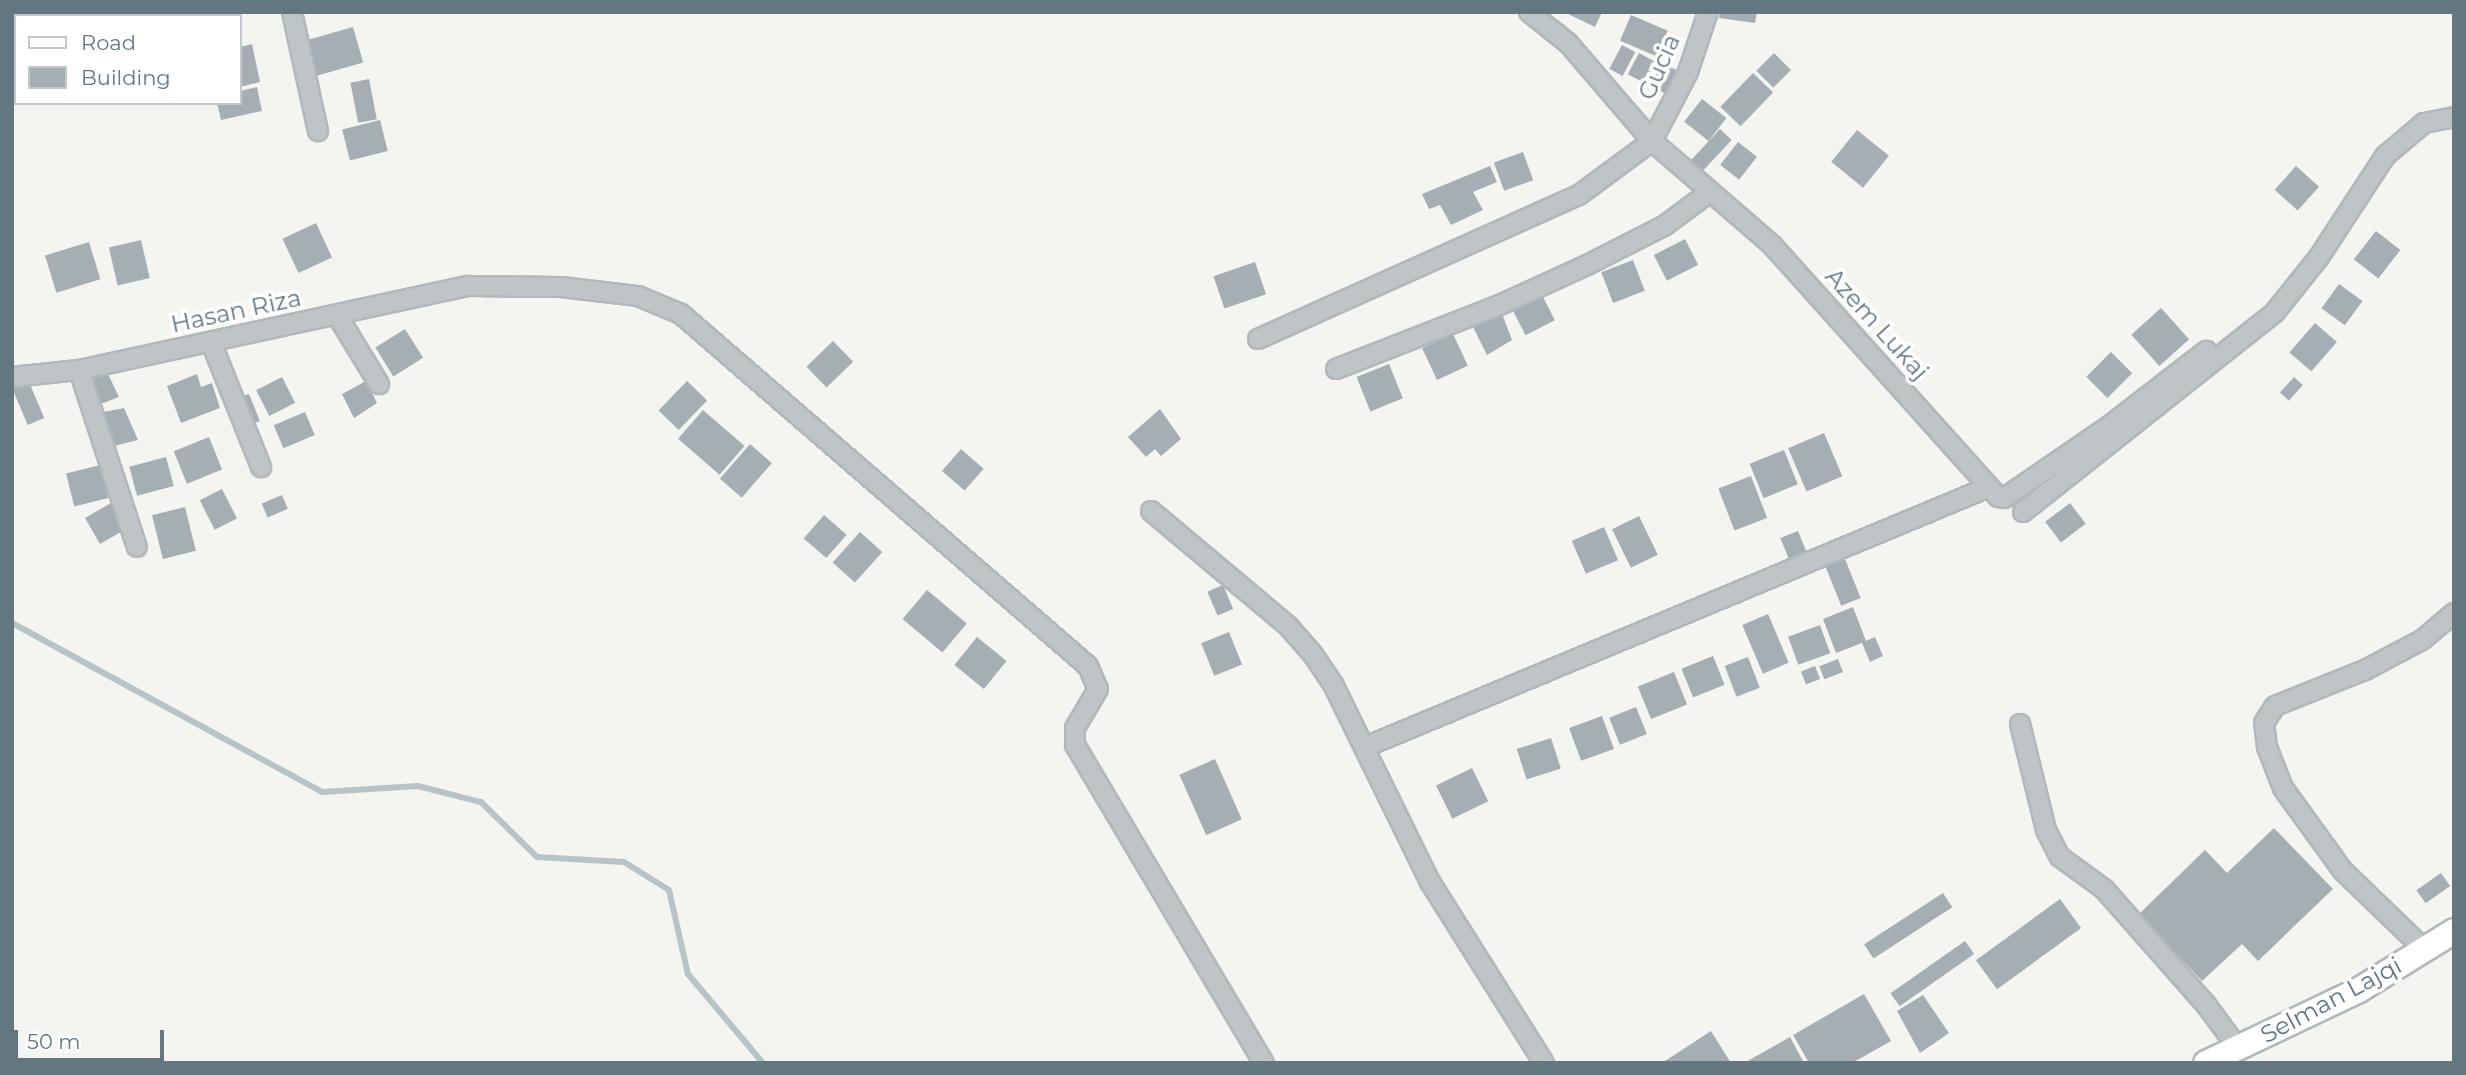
<!DOCTYPE html>
<style>
body{margin:0}
#map{position:relative;width:2466px;height:1075px;overflow:hidden;background:#f4f4f0;font-family:Montserrat,sans-serif}
div>[style]{position:absolute}
.stream>*{height:6px;margin:-3px;padding:0 3px;transform-origin:3px;border-radius:3px;background:#b6c4c7}
.building>*{inset:0;background:#a5afb3;transform-origin:0 0}
.roads{filter:drop-shadow(2px 0 #b1b8bb) drop-shadow(-2px 0 #b1b8bb) drop-shadow(0 2px #b1b8bb) drop-shadow(0 -2px #b1b8bb)}
.street>*{height:18px;margin:-9px;padding:0 9px;transform-origin:9px;border-radius:9px;background:#bfc4c6}
.secondary>*{height:24px;margin:-12px;padding:0 12px;transform-origin:12px;border-radius:12px;background:#fff}
span{translate:-50% -50%;white-space:nowrap;text-align:center;line-height:1.15;-webkit-text-stroke:7px #fff;paint-order:stroke}
.street-label{font-size:24px;color:#637781}
.frame{position:absolute;inset:0;border:14px solid #637781;pointer-events:none}
.legend{position:absolute;left:14px;top:14px;width:228px;height:91px;box-sizing:border-box;background:#fff;border:2px solid #c1c9cd;margin:0;padding:9px 12px;list-style:none;font-size:21px;color:#637781}
.legend li{display:flex;align-items:center;gap:14px;height:35px}
.legend b{width:35px;border:2px solid #c1c9cd}
.scale{position:absolute;left:14px;top:1030px;width:150px;height:32px;box-sizing:border-box;border:4px solid #637781;border-top:0;padding-left:9px;font-size:21px;line-height:24px;white-space:nowrap;color:#637781;-webkit-text-stroke:5px #fff;paint-order:stroke}
</style>
<div id="map">
<div class="stream">
<i style="left:12px;top:623px;width:353px;rotate:28.6deg"></i>
<i style="left:322px;top:792px;width:96px;rotate:-3.6deg"></i>
<i style="left:418px;top:786px;width:65px;rotate:14.3deg"></i>
<i style="left:481px;top:802px;width:78px;rotate:44.5deg"></i>
<i style="left:537px;top:857px;width:87px;rotate:3.3deg"></i>
<i style="left:624px;top:862px;width:53px;rotate:31.9deg"></i>
<i style="left:669px;top:890px;width:86px;rotate:77.3deg"></i>
<i style="left:688px;top:974px;width:116px;rotate:49.9deg"></i>
</div>
<div class="building">
<i style="clip-path:polygon(195px 12px,237px 12px,237px 13px,196px 16px)"></i>
<i style="clip-path:polygon(1564px 12px,1602px 12px,1595px 27px)"></i>
<i style="clip-path:polygon(1720px 12px,1757px 12px,1755px 23px,1719px 18px)"></i>
<i style="left:1631px;top:15px;width:40px;height:28px;rotate:23deg"></i>
<i style="left:353px;top:27px;width:37px;height:51px;rotate:74deg"></i>
<i style="clip-path:polygon(252px 44px,260px 82px,240px 87px,240px 47px)"></i>
<i style="left:1622px;top:45px;width:15px;height:27px;rotate:28deg"></i>
<i style="left:1639px;top:53px;width:19px;height:24px;rotate:28deg"></i>
<i style="left:1774px;top:53px;width:24px;height:25px;rotate:45deg"></i>
<i style="left:1661px;top:63px;width:20px;height:26px;rotate:24deg"></i>
<i style="left:1753px;top:73px;width:28px;height:47px;rotate:44deg"></i>
<i style="left:369px;top:79px;width:41px;height:19px;rotate:79deg"></i>
<i style="clip-path:polygon(257px 87px,262px 111px,221px 120px,217px 103px,240px 103px,240px 91px)"></i>
<i style="left:1702px;top:99px;width:31px;height:29px;rotate:38deg"></i>
<i style="left:380px;top:120px;width:32px;height:39px;rotate:76deg"></i>
<i style="left:1720px;top:129px;width:16px;height:43px;rotate:43deg"></i>
<i style="left:1857px;top:130px;width:41px;height:41px;rotate:39deg"></i>
<i style="left:1738px;top:142px;width:24px;height:29px;rotate:38deg"></i>
<i style="left:1523px;top:152px;width:30px;height:31px;rotate:70deg"></i>
<i style="clip-path:polygon(1490px 166px,1497px 182px,1473px 192px,1483px 210px,1451px 225px,1440px 205px,1429px 209px,1422px 194px)"></i>
<i style="left:2296px;top:166px;width:31px;height:32px;rotate:42deg"></i>
<i style="left:316px;top:223px;width:38px;height:37px;rotate:65deg"></i>
<i style="left:2376px;top:231px;width:31px;height:36px;rotate:38deg"></i>
<i style="left:1685px;top:239px;width:29px;height:35px;rotate:63deg"></i>
<i style="left:141px;top:240px;width:39px;height:33px;rotate:77deg"></i>
<i style="left:89px;top:242px;width:39px;height:46px;rotate:73deg"></i>
<i style="left:1633px;top:260px;width:33px;height:34px;rotate:69deg"></i>
<i style="left:1255px;top:262px;width:34px;height:44px;rotate:71deg"></i>
<i style="left:2339px;top:284px;width:29px;height:30px;rotate:36deg"></i>
<i style="left:1539px;top:289px;width:35px;height:33px;rotate:63deg"></i>
<i style="left:2161px;top:308px;width:42px;height:40px;rotate:48deg"></i>
<i style="clip-path:polygon(1501px 311px,1512px 340px,1487px 355px,1472px 325px)"></i>
<i style="left:2315px;top:323px;width:29px;height:39px;rotate:41deg"></i>
<i style="left:405px;top:329px;width:34px;height:35px;rotate:58deg"></i>
<i style="left:1453px;top:334px;width:35px;height:34px;rotate:65deg"></i>
<i style="left:833px;top:341px;width:29px;height:37px;rotate:46deg"></i>
<i style="left:2111px;top:352px;width:30px;height:35px;rotate:45deg"></i>
<i style="left:1389px;top:364px;width:37px;height:35px;rotate:68deg"></i>
<i style="clip-path:polygon(108px 374px,119px 397px,98px 405px,88px 379px)"></i>
<i style="clip-path:polygon(197px 374px,201px 387px,212px 383px,220px 408px,181px 423px,167px 386px)"></i>
<i style="left:282px;top:377px;width:29px;height:29px;rotate:63deg"></i>
<i style="left:2294px;top:377px;width:12px;height:21px;rotate:42deg"></i>
<i style="clip-path:polygon(366px 381px,377px 403px,354px 418px,342px 394px)"></i>
<i style="left:687px;top:381px;width:28px;height:41px;rotate:44deg"></i>
<i style="left:29px;top:382px;width:39px;height:18px;rotate:67deg"></i>
<i style="left:249px;top:394px;width:29px;height:12px;rotate:68deg"></i>
<i style="clip-path:polygon(124px 408px,138px 440px,110px 447px,99px 413px)"></i>
<i style="clip-path:polygon(1160px 409px,1181px 439px,1161px 456px,1155px 449px,1146px 457px,1128px 437px)"></i>
<i style="left:703px;top:410px;width:55px;height:38px;rotate:41deg"></i>
<i style="left:305px;top:412px;width:25px;height:34px;rotate:67deg"></i>
<i style="left:1824px;top:433px;width:47px;height:39px;rotate:67deg"></i>
<i style="left:209px;top:437px;width:35px;height:38px;rotate:68deg"></i>
<i style="left:750px;top:444px;width:29px;height:46px;rotate:41deg"></i>
<i style="left:961px;top:449px;width:30px;height:29px;rotate:41deg"></i>
<i style="left:1784px;top:450px;width:37px;height:37px;rotate:68deg"></i>
<i style="left:166px;top:457px;width:30px;height:38px;rotate:75deg"></i>
<i style="left:100px;top:465px;width:34px;height:35px;rotate:76deg"></i>
<i style="left:1751px;top:476px;width:45px;height:35px;rotate:69deg"></i>
<i style="left:222px;top:489px;width:33px;height:25px;rotate:63deg"></i>
<i style="left:282px;top:495px;width:15px;height:22px;rotate:67deg"></i>
<i style="left:111px;top:503px;width:30px;height:30px;rotate:60deg"></i>
<i style="left:2070px;top:503px;width:26px;height:31px;rotate:53deg"></i>
<i style="left:185px;top:507px;width:45px;height:34px;rotate:76deg"></i>
<i style="left:824px;top:515px;width:30px;height:31px;rotate:41deg"></i>
<i style="left:1639px;top:516px;width:43px;height:30px;rotate:64deg"></i>
<i style="left:1604px;top:527px;width:36px;height:35px;rotate:67deg"></i>
<i style="left:1798px;top:531px;width:22px;height:19px;rotate:68deg"></i>
<i style="left:860px;top:532px;width:30px;height:41px;rotate:42deg"></i>
<i style="left:1845px;top:559px;width:42px;height:21px;rotate:68deg"></i>
<i style="left:1223px;top:585px;width:26px;height:17px;rotate:67deg"></i>
<i style="left:927px;top:590px;width:52px;height:38px;rotate:40deg"></i>
<i style="clip-path:polygon(1853px 607px,1866px 641px,1875px 637px,1883px 656px,1870px 662px,1862px 643px,1836px 653px,1823px 619px)"></i>
<i style="left:1768px;top:614px;width:53px;height:28px;rotate:67deg"></i>
<i style="left:1820px;top:625px;width:30px;height:34px;rotate:70deg"></i>
<i style="left:1229px;top:632px;width:35px;height:30px;rotate:68deg"></i>
<i style="left:977px;top:637px;width:38px;height:36px;rotate:39deg"></i>
<i style="left:1713px;top:656px;width:31px;height:34px;rotate:68deg"></i>
<i style="left:1748px;top:657px;width:33px;height:25px;rotate:69deg"></i>
<i style="left:1838px;top:659px;width:14px;height:20px;rotate:69deg"></i>
<i style="left:1815px;top:666px;width:14px;height:15px;rotate:69deg"></i>
<i style="left:1674px;top:672px;width:35px;height:39px;rotate:68deg"></i>
<i style="left:1636px;top:707px;width:29px;height:29px;rotate:68deg"></i>
<i style="left:1602px;top:716px;width:35px;height:35px;rotate:70deg"></i>
<i style="left:1551px;top:738px;width:32px;height:36px;rotate:72deg"></i>
<i style="left:1215px;top:759px;width:66px;height:39px;rotate:66deg"></i>
<i style="left:1472px;top:768px;width:37px;height:40px;rotate:64deg"></i>
<i style="clip-path:polygon(2274px 828px,2333px 889px,2258px 961px,2242px 944px,2202px 981px,2139px 914px,2205px 850px,2227px 873px)"></i>
<i style="left:2441px;top:873px;width:16px;height:30px;rotate:55deg"></i>
<i style="left:1943px;top:893px;width:17px;height:94px;rotate:57deg"></i>
<i style="left:2060px;top:899px;width:36px;height:104px;rotate:54deg"></i>
<i style="left:1965px;top:941px;width:16px;height:91px;rotate:55deg"></i>
<i style="clip-path:polygon(1864px 994px,1891px 1041px,1852px 1063px,1809px 1063px,1793px 1035px)"></i>
<i style="clip-path:polygon(1923px 995px,1949px 1033px,1920px 1053px,1897px 1011px)"></i>
<i style="clip-path:polygon(1711px 1031px,1731px 1063px,1662px 1063px)"></i>
<i style="clip-path:polygon(1790px 1037px,1804px 1063px,1744px 1063px)"></i>
</div>
<div class="roads">
<div class="street">
<i style="left:292px;top:12px;width:122px;rotate:77.7deg"></i>
<i style="left:1529px;top:12px;width:50px;rotate:38.5deg"></i>
<i style="left:1568px;top:43px;width:129px;rotate:49.4deg"></i>
<i style="left:1652px;top:141px;width:159px;rotate:40.9deg"></i>
<i style="left:1772px;top:245px;width:338px;rotate:48.1deg"></i>
<i style="left:1998px;top:497px;width:6px;rotate:9deg"></i>
<i style="left:2004px;top:498px;width:127px;rotate:-34.4deg"></i>
<i style="left:2109px;top:426px;width:123px;rotate:-37.7deg"></i>
<i style="left:337px;top:315px;width:81px;rotate:58.7deg"></i>
<i style="left:1258px;top:339px;width:352px;rotate:-24.2deg"></i>
<i style="left:1579px;top:195px;width:91px;rotate:-36.5deg"></i>
<i style="left:1652px;top:141px;width:78px;rotate:-62.4deg"></i>
<i style="left:1688px;top:72px;width:63px;rotate:-71.6deg"></i>
<i style="left:211px;top:342px;width:135px;rotate:68.2deg"></i>
<i style="left:1336px;top:369px;width:180px;rotate:-21.4deg"></i>
<i style="left:1504px;top:303px;width:91px;rotate:-24.6deg"></i>
<i style="left:1587px;top:265px;width:86px;rotate:-26.9deg"></i>
<i style="left:1664px;top:226px;width:57px;rotate:-36.5deg"></i>
<i style="left:79px;top:370px;width:186px;rotate:71.9deg"></i>
<i style="left:12px;top:377px;width:67px;rotate:-6deg"></i>
<i style="left:79px;top:370px;width:398px;rotate:-12.2deg"></i>
<i style="left:468px;top:286px;width:93px;rotate:0.6deg"></i>
<i style="left:561px;top:287px;width:78px;rotate:6.7deg"></i>
<i style="left:638px;top:296px;width:47px;rotate:22.7deg"></i>
<i style="left:681px;top:314px;width:538px;rotate:40.86deg"></i>
<i style="left:1088px;top:666px;width:25px;rotate:67deg"></i>
<i style="left:1098px;top:689px;width:45px;rotate:120.5deg"></i>
<i style="left:1075px;top:728px;width:17px;rotate:90deg"></i>
<i style="left:1075px;top:745px;width:370px;rotate:59.3deg"></i>
<i style="left:1151px;top:511px;width:180px;rotate:40deg"></i>
<i style="left:1289px;top:627px;width:35px;rotate:49deg"></i>
<i style="left:1312px;top:653px;width:37px;rotate:56deg"></i>
<i style="left:1333px;top:684px;width:220px;rotate:63.9deg"></i>
<i style="left:1430px;top:882px;width:214px;rotate:57.8deg"></i>
<i style="left:2023px;top:512px;width:322px;rotate:-38.4deg"></i>
<i style="left:2275px;top:312px;width:70px;rotate:-51.3deg"></i>
<i style="left:2319px;top:257px;width:121px;rotate:-56.8deg"></i>
<i style="left:2385px;top:156px;width:51px;rotate:-40.2deg"></i>
<i style="left:2424px;top:123px;width:31px;rotate:-11deg"></i>
<i style="left:2020px;top:724px;width:109px;rotate:76.2deg"></i>
<i style="left:2046px;top:830px;width:30px;rotate:63deg"></i>
<i style="left:2060px;top:857px;width:54px;rotate:36deg"></i>
<i style="left:2104px;top:889px;width:156px;rotate:48.6deg"></i>
<i style="left:2207px;top:1006px;width:52px;rotate:53.6deg"></i>
<i style="left:1365px;top:747px;width:676px;rotate:-22.62deg"></i>
<i style="left:2424px;top:949px;width:112px;rotate:-136.1deg"></i>
<i style="left:2343px;top:871px;width:102px;rotate:-125.9deg"></i>
<i style="left:2283px;top:788px;width:44px;rotate:-111.3deg"></i>
<i style="left:2267px;top:747px;width:24px;rotate:-97deg"></i>
<i style="left:2264px;top:723px;width:20px;rotate:-57deg"></i>
<i style="left:2275px;top:706px;width:97px;rotate:-21.8deg"></i>
<i style="left:2365px;top:670px;width:64px;rotate:-27.8deg"></i>
<i style="left:2422px;top:640px;width:42px;rotate:-40.2deg"></i>
</div>
<div class="secondary">
<i style="left:2206px;top:1063px;width:170px;rotate:-25.5deg"></i>
<i style="left:2359px;top:990px;width:112px;rotate:-31.8deg"></i>
</div>
</div>
<div class="street-label">
<span style="left:1659px;top:67px;rotate:-66deg">Gucia</span>
<span style="left:236px;top:311px;rotate:-12deg">Hasan Riza</span>
<span style="left:1877px;top:324px;rotate:48deg">Azem Lukaj</span>
<span style="left:2331px;top:1000px;rotate:-28deg">Selman Lajqi</span>
</div>
<div class="frame"></div>
<ul class="legend">
<li><b style="height:9px;background:#fff"></b>Road</li>
<li><b style="height:19px;background:#a5afb3"></b>Building</li>
</ul>
<div class="scale">50 m</div>
</div>
